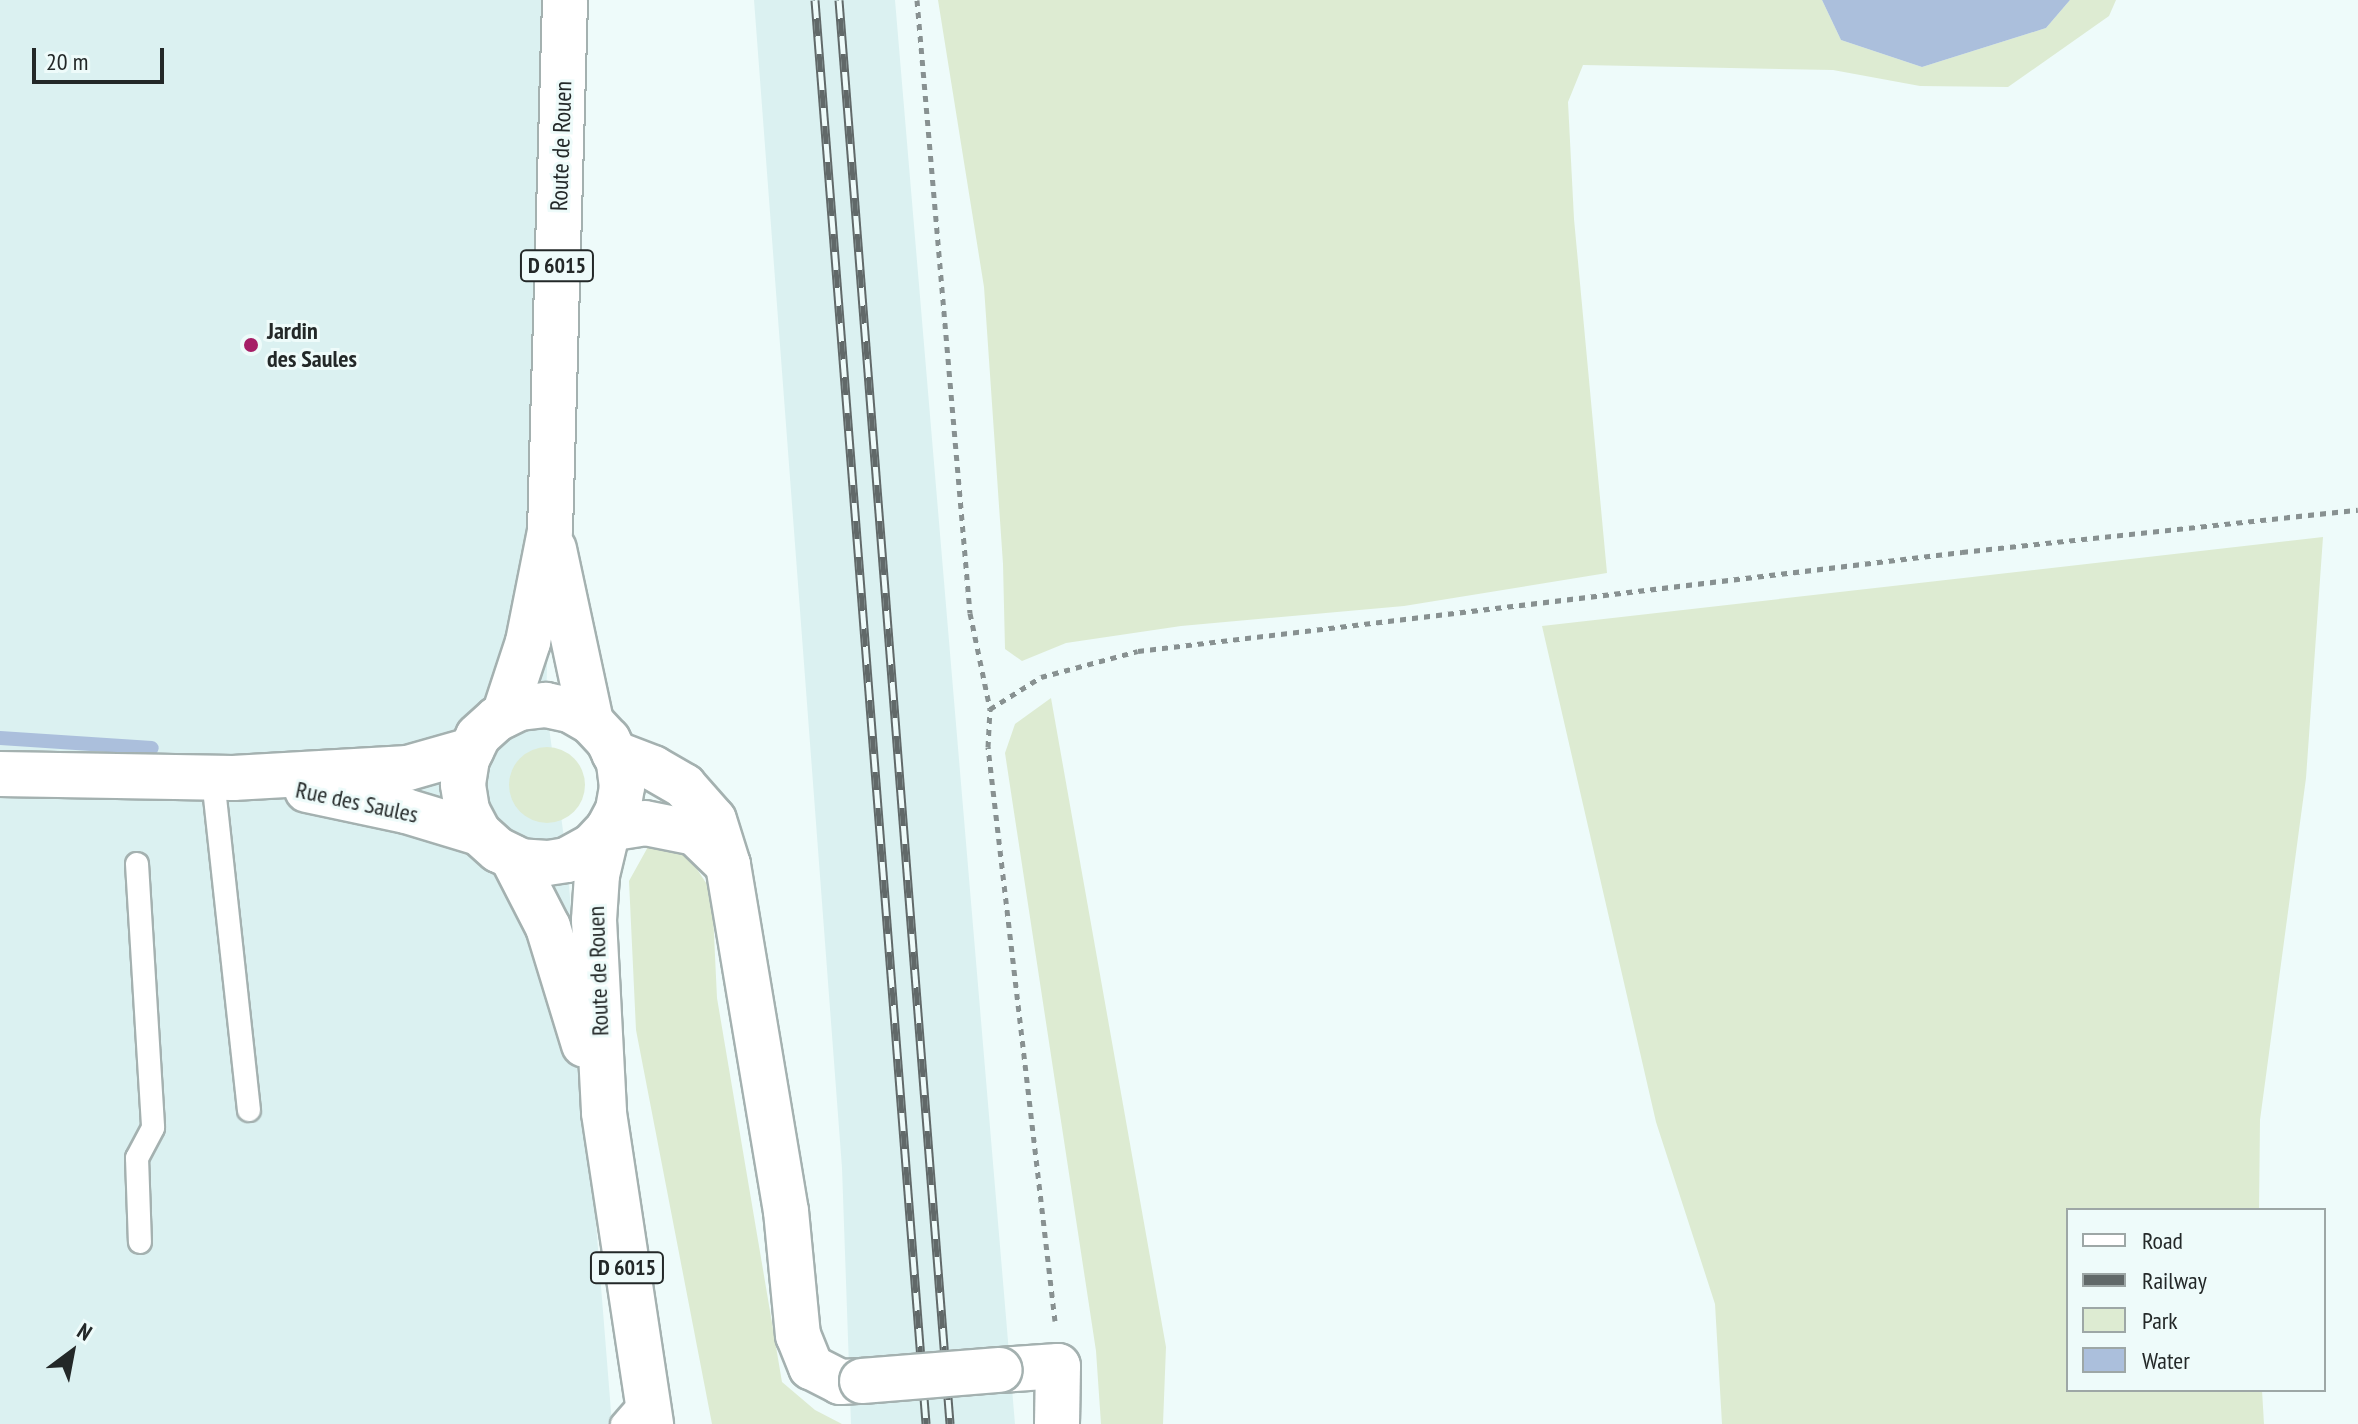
<!DOCTYPE html>
<style>
body{margin:0}
#map{position:relative;width:2358px;height:1424px;overflow:hidden;background:#eefbfa;font-family:"PT Sans Narrow",sans-serif}
div>[style]{position:absolute}
.built>*{inset:0;background:#dbf1f1}
.green>*{inset:0;background:#ddebd2}
.round{border-radius:50%}
.water>*{inset:0;background:#abbfdc}
.stream>*{height:14px;margin:-7px;padding:0 7px;transform-origin:7px;border-radius:7px;background:#abbfdc}
.path>*{height:5px;margin-top:-2.5px;transform-origin:0;background:repeating-linear-gradient(90deg,#889191 0 6px,transparent 0 12px)}
.roads{filter:drop-shadow(2px 0 #a4b1b0) drop-shadow(-2px 0 #a4b1b0) drop-shadow(0 2px #a4b1b0) drop-shadow(0 -2px #a4b1b0)}
.lane>*{height:22px;margin:-11px;padding:0 11px;transform-origin:11px;border-radius:11px;background:#fff}
.street>*{height:44px;margin:-22px;padding:0 22px;transform-origin:22px;border-radius:22px;background:#fff}
.secondary>*{height:44px;margin:-22px;padding:0 22px;transform-origin:22px;border-radius:22px;background:#fff}
.primary>*{height:44px;margin:-22px;padding:0 22px;transform-origin:22px;border-radius:22px;background:#fff}
.rail>*{height:9px;margin-top:-4.5px;transform-origin:0;background:repeating-linear-gradient(90deg,#eefbfa 0 18px,#616969 0 36px);box-sizing:border-box;border-block:2px solid #616969}
.bridges{filter:drop-shadow(2px 0 #a4b1b0) drop-shadow(-2px 0 #a4b1b0) drop-shadow(0 2px #a4b1b0) drop-shadow(0 -2px #a4b1b0)}
.street-bridge>*{height:44px;margin:-22px;padding:0 22px;transform-origin:22px;border-radius:22px;background:#fff}
.dots>*{width:22px;height:22px;translate:-50% -50%;box-sizing:border-box;border:4px solid #eefbfa;border-radius:50%}
span{translate:-50% -50%;white-space:nowrap;text-align:center;line-height:1.15;-webkit-text-stroke:6px #eefbfa;paint-order:stroke}
.shield-label span{padding:2px 6px;background:#eefbfa;border:2px solid;border-radius:6px;-webkit-text-stroke-width:0}
.shield-label{font-size:22px;color:#232828;font-weight:700}
.street-label{font-size:24px;color:#232828}
.poi-label{font-size:24px;color:#232828;font-weight:700}
.left{translate:0 -50%;text-align:left}
.legend{position:absolute;left:2066px;top:1208px;width:260px;height:184px;box-sizing:border-box;background:#eefbfa;border:2px solid #9da7a6;margin:0;padding:10px 14px;list-style:none;font-size:24px;color:#232828}
.legend li{display:flex;align-items:center;gap:16px;height:40px}
.legend b{width:40px;border:2px solid #9da7a6}
.north{position:absolute;left:32px;top:1312px;width:80px;height:80px;-webkit-text-stroke:6px #eefbfa;paint-order:stroke;rotate:32deg;font-size:22px;font-weight:700;line-height:32px;text-align:center;color:#232828}
.north::after{content:'';display:block;margin:auto;width:28px;height:36px;background:#232828;clip-path:polygon(50% 0,100% 100%,50% 72%,0 100%)}
.scale{position:absolute;left:32px;top:48px;width:132px;height:36px;box-sizing:border-box;border:4px solid #232828;border-top:0;padding-left:10px;font-size:24px;line-height:28px;white-space:nowrap;color:#232828;-webkit-text-stroke:6px #eefbfa;paint-order:stroke}
</style>
<div id="map">
<div class="built">
<i style="clip-path:polygon(0 0,565px 0,546px 705px,567px 860px,612px 1424px,0 1424px)"></i>
<i style="clip-path:polygon(754px 0,895px 0,1015px 1424px,851px 1424px,842px 1168px)"></i>
</div>
<div class="green">
<i style="clip-path:polygon(938px 0,1822px 0,1841px 40px,1922px 67px,2046px 28px,2070px 0,2116px 0,2109px 16px,2008px 87px,1920px 86px,1833px 70px,1583px 65px,1568px 102px,1574px 219px,1607px 573px,1404px 606px,1181px 626px,1066px 643px,1022px 661px,1005px 649px,1003px 564px,984px 287px)"></i>
<i style="clip-path:polygon(2323px 537px,2306px 778px,2260px 1120px,2259px 1210px,2068px 1210px,2068px 1390px,2262px 1390px,2264px 1424px,1722px 1424px,1715px 1304px,1656px 1122px,1542px 626px)"></i>
<i style="clip-path:polygon(1051px 698px,1166px 1347px,1163px 1424px,1101px 1424px,1096px 1351px,1005px 753px,1015px 724px)"></i>
<i class="round" style="left:509px;top:747px;width:76px;height:76px"></i>
<i style="clip-path:polygon(649px 845px,685px 851px,712px 892px,717px 998px,782px 1382px,815px 1410px,842px 1424px,712px 1424px,636px 1030px,629px 881px)"></i>
</div>
<div class="water">
<i style="clip-path:polygon(1822px 0,2070px 0,2046px 28px,1922px 67px,1841px 40px)"></i>
</div>
<div class="stream">
<i style="left:0;top:738px;width:152px;rotate:3.8deg"></i>
</div>
<div class="path">
<i style="left:917px;top:0;width:615px;rotate:85.06deg"></i>
<i style="left:970px;top:613px;width:98px;rotate:78.2deg"></i>
<i style="left:1055px;top:1321px;width:578px;rotate:-96.66deg"></i>
<i style="left:988px;top:747px;width:38px;rotate:-87deg"></i>
<i style="left:990px;top:709px;width:60px;rotate:-32.1deg"></i>
<i style="left:1041px;top:677px;width:100px;rotate:-15deg"></i>
<i style="left:1138px;top:651px;width:830px;rotate:-6.85deg"></i>
<i style="left:1962px;top:552px;width:398px;rotate:-6.1deg"></i>
</div>
<div class="roads">
<div class="lane">
<i style="left:213px;top:779px;width:333px;rotate:83.8deg"></i>
<i style="left:137px;top:864px;width:264px;rotate:86.5deg"></i>
<i style="left:153px;top:1128px;width:34px;rotate:118deg"></i>
<i style="left:137px;top:1158px;width:84px;rotate:88deg"></i>
<i style="left:622px;top:1424px;width:38px;rotate:-49deg"></i>
</div>
<div class="street">
<i style="left:614px;top:753px;width:42px;rotate:21deg"></i>
<i style="left:653px;top:768px;width:36px;rotate:30deg"></i>
<i style="left:684px;top:786px;width:45px;rotate:48.6deg"></i>
<i style="left:714px;top:820px;width:47px;rotate:72.7deg"></i>
<i style="left:728px;top:865px;width:351px;rotate:80.5deg"></i>
<i style="left:786px;top:1211px;width:125px;rotate:84.5deg"></i>
<i style="left:798px;top:1335px;width:35px;rotate:68deg"></i>
<i style="left:811px;top:1367px;width:33px;rotate:27deg"></i>
<i style="left:840px;top:1382px;width:22px;rotate:-3deg"></i>
<i style="left:608px;top:829px;width:37px;rotate:-9deg"></i>
<i style="left:645px;top:823px;width:51px;rotate:11.3deg"></i>
<i style="left:695px;top:833px;width:46px;rotate:44.1deg"></i>
<i style="left:1000px;top:1370px;width:58px;rotate:-3.9deg"></i>
<i style="left:1058px;top:1366px;width:58px;rotate:91deg"></i>
</div>
<div class="secondary">
<i style="left:0;top:774px;width:233px;rotate:1deg"></i>
<i style="left:233px;top:778px;width:175px;rotate:-3.3deg"></i>
<i style="left:408px;top:768px;width:66px;rotate:-15.9deg"></i>
<i style="left:307px;top:790px;width:101px;rotate:12deg"></i>
<i style="left:406px;top:811px;width:76px;rotate:16.8deg"></i>
</div>
<div class="primary">
<i style="left:554px;top:549px;width:177px;rotate:77.9deg"></i>
<i style="left:591px;top:722px;width:25px;rotate:47deg"></i>
<i style="left:608px;top:740px;width:25px;rotate:64deg"></i>
<i style="left:619px;top:763px;width:24px;rotate:83deg"></i>
<i style="left:622px;top:787px;width:23px;rotate:100deg"></i>
<i style="left:618px;top:810px;width:21px;rotate:118deg"></i>
<i style="left:608px;top:829px;width:23px;rotate:133deg"></i>
<i style="left:592px;top:846px;width:29px;rotate:151deg"></i>
<i style="left:567px;top:860px;width:20px;rotate:171deg"></i>
<i style="left:547px;top:863px;width:26px;rotate:-176deg"></i>
<i style="left:521px;top:861px;width:25px;rotate:-154deg"></i>
<i style="left:498px;top:850px;width:25px;rotate:-138deg"></i>
<i style="left:479px;top:833px;width:26px;rotate:-118deg"></i>
<i style="left:467px;top:810px;width:26px;rotate:-99deg"></i>
<i style="left:463px;top:784px;width:25px;rotate:-81deg"></i>
<i style="left:467px;top:759px;width:25px;rotate:-64deg"></i>
<i style="left:478px;top:736px;width:25px;rotate:-42deg"></i>
<i style="left:497px;top:719px;width:25px;rotate:-26deg"></i>
<i style="left:520px;top:708px;width:26px;rotate:-7deg"></i>
<i style="left:546px;top:705px;width:25px;rotate:12deg"></i>
<i style="left:570px;top:710px;width:24px;rotate:30deg"></i>
<i style="left:504px;top:715px;width:77px;rotate:-71.8deg"></i>
<i style="left:528px;top:642px;width:113px;rotate:-78.8deg"></i>
<i style="left:550px;top:531px;width:531px;rotate:-88.38deg"></i>
<i style="left:608px;top:829px;width:47px;rotate:103.4deg"></i>
<i style="left:597px;top:875px;width:45px;rotate:93.8deg"></i>
<i style="left:594px;top:920px;width:193px;rotate:87deg"></i>
<i style="left:604px;top:1113px;width:315px;rotate:81.4deg"></i>
<i style="left:512px;top:857px;width:79px;rotate:62.8deg"></i>
<i style="left:548px;top:927px;width:123px;rotate:73deg"></i>
</div>
</div>
<div class="rail">
<i style="left:815px;top:0;width:1428px;rotate:85.54deg"></i>
<i style="left:839px;top:0;width:1428px;rotate:85.54deg"></i>
</div>
<div class="bridges">
<div class="street-bridge">
<i style="left:862px;top:1381px;width:138px;rotate:-4.6deg"></i>
</div>
</div>
<div class="dots">
<i style="left:251px;top:345px;background:#a61e66"></i>
</div>
<div class="shield-label">
<span style="left:557px;top:266px">D 6015</span>
<span style="left:627px;top:1268px">D 6015</span>
</div>
<div class="street-label">
<span style="left:561px;top:146px;rotate:-88deg">Route de Rouen</span>
<span style="left:357px;top:802px;rotate:12deg">Rue des Saules</span>
<span style="left:598px;top:971px;rotate:-92deg">Route de Rouen</span>
</div>
<div class="poi-label">
<span class="left" style="left:267px;top:345px">Jardin<br>des Saules</span>
</div>
<ul class="legend">
<li><b style="height:10px;background:#fff"></b>Road</li>
<li><b style="height:10px;background:#616969"></b>Railway</li>
<li><b style="height:22px;background:#ddebd2"></b>Park</li>
<li><b style="height:22px;background:#abbfdc"></b>Water</li>
</ul>
<div class="north">N</div>
<div class="scale">20 m</div>
</div>
